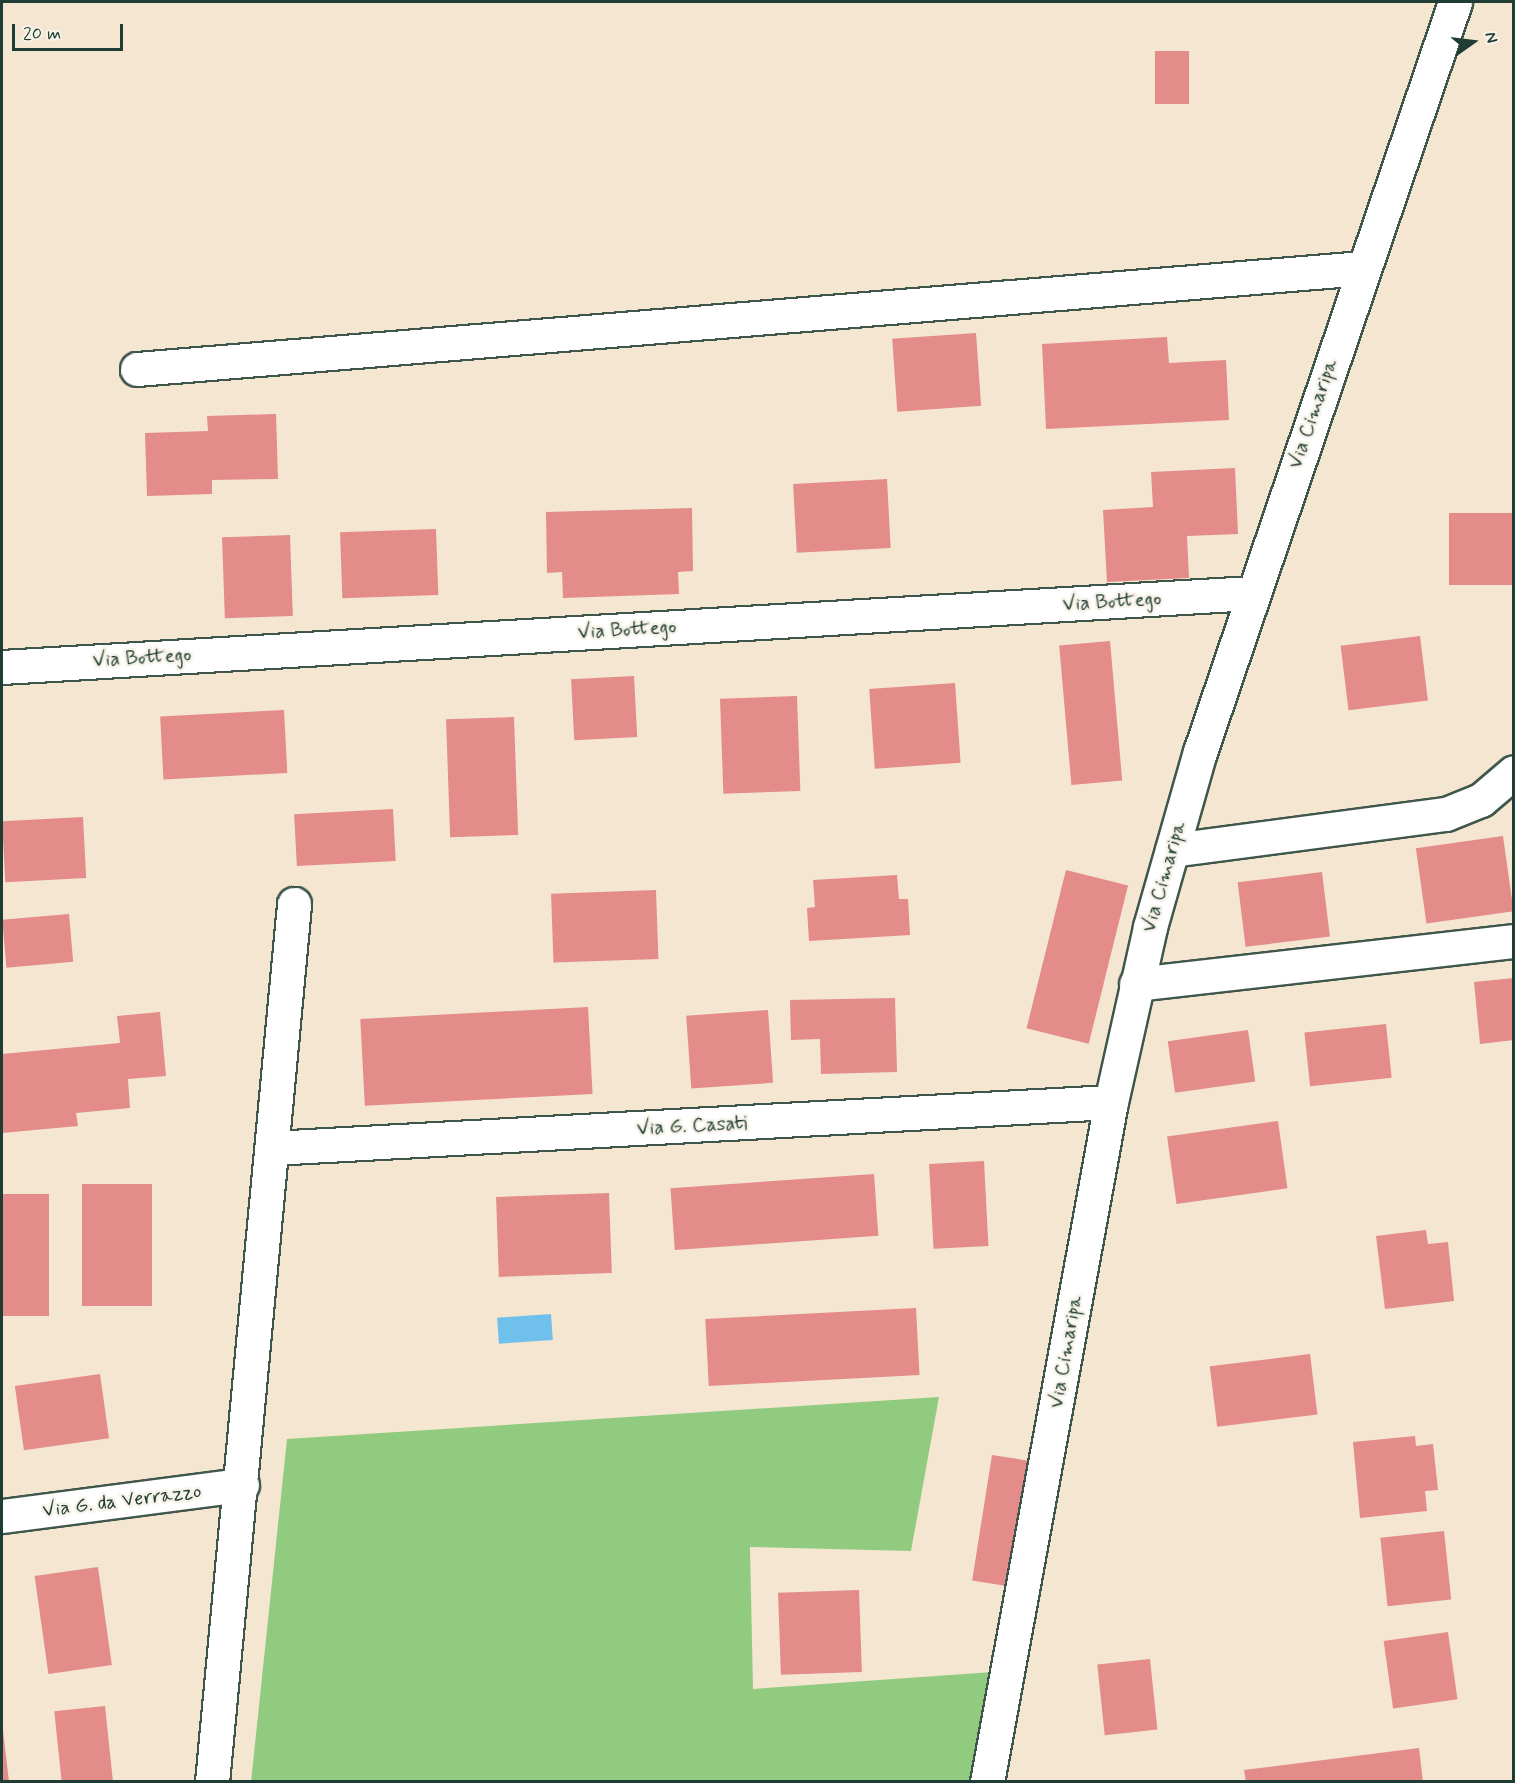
<!DOCTYPE html>
<style>
body{margin:0}
#map{position:relative;width:1515px;height:1783px;overflow:hidden;background:#f4e6d0;font-family:Mynerve,sans-serif}
div>[style]{position:absolute}
.green>*{inset:0;background:#91cb80}
.water>*{inset:0;background:#6fc0eb;transform-origin:0 0}
.building>*{inset:0;background:#e38c8a;transform-origin:0 0}
.roads{filter:drop-shadow(2px 0 #3f564b) drop-shadow(-2px 0 #3f564b) drop-shadow(0 2px #3f564b) drop-shadow(0 -2px #3f564b)}
.street>*{height:33px;margin:-16.5px;padding:0 16.5px;transform-origin:16.5px;border-radius:16.5px;background:#fff}
span{translate:-50% -50%;white-space:nowrap;text-align:center;line-height:1.15;-webkit-text-stroke:5px #f7f3e8;paint-order:stroke}
.street-label{font-size:20px;color:#1f3d34}
.frame{position:absolute;inset:0;border:3px solid #1f3d34;pointer-events:none}
.north{position:absolute;left:1443px;top:12px;width:60px;height:60px;-webkit-text-stroke:4px #f7f3e8;paint-order:stroke;rotate:76deg;font-size:16px;font-weight:700;line-height:24px;text-align:center;color:#1f3d34}
.north::after{content:'';display:block;margin:auto;width:21px;height:27px;background:#1f3d34;clip-path:polygon(50% 0,100% 100%,50% 72%,0 100%)}
.scale{position:absolute;left:12px;top:24px;width:111px;height:27px;box-sizing:border-box;border:3px solid #1f3d34;border-top:0;padding-left:8px;font-size:18px;line-height:21px;white-space:nowrap;color:#1f3d34;-webkit-text-stroke:4px #f7f3e8;paint-order:stroke}
</style>
<div id="map">
<div class="green">
<i style="clip-path:polygon(939px 1397px,911px 1551px,750px 1547px,753px 1689px,993px 1672px,974px 1781px,251px 1782px,287px 1439px)"></i>
</div>
<div class="water">
<i style="left:551px;top:1314px;width:26px;height:54px;rotate:86deg"></i>
</div>
<div class="building">
<i style="left:1155px;top:51px;width:34px;height:53px"></i>
<i style="left:976px;top:333px;width:73px;height:84px;rotate:86deg"></i>
<i style="clip-path:polygon(1167px 337px,1169px 363px,1226px 360px,1229px 420px,1046px 429px,1042px 344px)"></i>
<i style="clip-path:polygon(276px 414px,278px 479px,212px 480px,212px 494px,147px 496px,145px 433px,208px 431px,207px 416px)"></i>
<i style="clip-path:polygon(1235px 468px,1238px 534px,1187px 536px,1189px 578px,1107px 582px,1103px 510px,1153px 507px,1151px 472px)"></i>
<i style="left:887px;top:479px;width:69px;height:94px;rotate:87deg"></i>
<i style="clip-path:polygon(692px 508px,693px 571px,678px 572px,679px 594px,563px 598px,562px 572px,547px 573px,546px 512px)"></i>
<i style="left:1514px;top:513px;width:72px;height:65px;rotate:90deg"></i>
<i style="left:436px;top:529px;width:66px;height:96px;rotate:88deg"></i>
<i style="left:290px;top:535px;width:81px;height:68px;rotate:88deg"></i>
<i style="left:1420px;top:636px;width:65px;height:80px;rotate:83deg"></i>
<i style="left:1110px;top:641px;width:140px;height:51px;rotate:85deg"></i>
<i style="left:634px;top:676px;width:61px;height:63px;rotate:87deg"></i>
<i style="left:955px;top:683px;width:80px;height:86px;rotate:86deg"></i>
<i style="left:797px;top:696px;width:95px;height:77px;rotate:88deg"></i>
<i style="left:284px;top:710px;width:63px;height:124px;rotate:87deg"></i>
<i style="left:514px;top:717px;width:118px;height:68px;rotate:88deg"></i>
<i style="left:393px;top:809px;width:52px;height:99px;rotate:87deg"></i>
<i style="left:83px;top:817px;width:61px;height:81px;rotate:87deg"></i>
<i style="left:1503px;top:836px;width:76px;height:88px;rotate:82deg"></i>
<i style="left:1066px;top:870px;width:64px;height:163px;rotate:14deg"></i>
<i style="left:1322px;top:872px;width:65px;height:85px;rotate:83deg"></i>
<i style="clip-path:polygon(897px 875px,899px 899px,908px 899px,910px 935px,809px 941px,807px 908px,815px 907px,813px 880px)"></i>
<i style="left:656px;top:890px;width:69px;height:105px;rotate:88deg"></i>
<i style="left:69px;top:914px;width:48px;height:67px;rotate:85deg"></i>
<i style="clip-path:polygon(1514px 978px,1514px 1040px,1480px 1044px,1474px 982px)"></i>
<i style="clip-path:polygon(895px 998px,897px 1072px,821px 1074px,820px 1039px,791px 1040px,790px 1000px)"></i>
<i style="left:588px;top:1007px;width:87px;height:228px;rotate:87deg"></i>
<i style="left:768px;top:1010px;width:73px;height:82px;rotate:86deg"></i>
<i style="clip-path:polygon(160px 1012px,166px 1076px,128px 1079px,130px 1108px,76px 1113px,78px 1126px,2px 1133px,2px 1054px,120px 1043px,117px 1016px)"></i>
<i style="left:1386px;top:1024px;width:54px;height:82px;rotate:84deg"></i>
<i style="left:1248px;top:1030px;width:52px;height:81px;rotate:82deg"></i>
<i style="left:1278px;top:1121px;width:68px;height:112px;rotate:82deg"></i>
<i style="left:984px;top:1161px;width:85px;height:55px;rotate:87deg"></i>
<i style="left:874px;top:1174px;width:62px;height:204px;rotate:86deg"></i>
<i style="left:82px;top:1184px;width:70px;height:122px"></i>
<i style="left:609px;top:1193px;width:80px;height:113px;rotate:88deg"></i>
<i style="left:2px;top:1194px;width:47px;height:122px"></i>
<i style="clip-path:polygon(1426px 1230px,1428px 1244px,1448px 1242px,1454px 1301px,1385px 1309px,1376px 1236px)"></i>
<i style="left:916px;top:1308px;width:67px;height:211px;rotate:87deg"></i>
<i style="left:1310px;top:1354px;width:61px;height:101px;rotate:83deg"></i>
<i style="left:100px;top:1374px;width:65px;height:86px;rotate:82deg"></i>
<i style="clip-path:polygon(1415px 1436px,1416px 1446px,1433px 1444px,1438px 1490px,1425px 1491px,1427px 1511px,1360px 1518px,1353px 1442px)"></i>
<i style="left:992px;top:1455px;width:43px;height:127px;rotate:9deg"></i>
<i style="left:1444px;top:1531px;width:69px;height:64px;rotate:84deg"></i>
<i style="left:98px;top:1567px;width:99px;height:64px;rotate:82deg"></i>
<i style="left:859px;top:1590px;width:82px;height:81px;rotate:88deg"></i>
<i style="left:1448px;top:1632px;width:68px;height:65px;rotate:82deg"></i>
<i style="left:1150px;top:1659px;width:71px;height:53px;rotate:84deg"></i>
<i style="left:105px;top:1706px;width:76px;height:51px;rotate:84deg"></i>
<i style="clip-path:polygon(2px 1730px,3px 1730px,9px 1782px,2px 1782px)"></i>
<i style="clip-path:polygon(1419px 1748px,1423px 1782px,1246px 1782px,1244px 1770px)"></i>
</div>
<div class="roads">
<div class="street">
<i style="left:137px;top:369px;width:1229px;rotate:-4.71deg"></i>
<i style="left:2px;top:667px;width:1253px;rotate:-3.39deg"></i>
<i style="left:1172px;top:850px;width:276px;rotate:-7.5deg"></i>
<i style="left:1446px;top:814px;width:38px;rotate:-22deg"></i>
<i style="left:1481px;top:800px;width:43px;rotate:-40.3deg"></i>
<i style="left:1136px;top:984px;width:380px;rotate:-6.5deg"></i>
<i style="left:272px;top:1148px;width:840px;rotate:-3.14deg"></i>
<i style="left:2px;top:1516px;width:242px;rotate:-7.4deg"></i>
<i style="left:212px;top:1782px;width:882px;rotate:-84.66deg"></i>
<i style="left:987px;top:1782px;width:691px;rotate:-79.67deg"></i>
<i style="left:1111px;top:1102px;width:179px;rotate:-77.4deg"></i>
<i style="left:1150px;top:927px;width:182px;rotate:-74.1deg"></i>
<i style="left:1200px;top:752px;width:792px;rotate:-71.22deg"></i>
</div>
</div>
<div class="street-label">
<span style="left:1313px;top:414px;rotate:-71deg">Via Cimaripa</span>
<span style="left:1112px;top:602px;rotate:-3deg">Via Bottego</span>
<span style="left:627px;top:630px;rotate:-3deg">Via Bottego</span>
<span style="left:142px;top:658px;rotate:-3deg">Via Bottego</span>
<span style="left:1164px;top:877px;rotate:-74deg">Via Cimaripa</span>
<span style="left:692px;top:1126px;rotate:-3deg">Via G. Casati</span>
<span style="left:1066px;top:1352px;rotate:-80deg">Via Cimaripa</span>
<span style="left:122px;top:1501px;rotate:-7deg">Via G. da Verrazzo</span>
</div>
<div class="frame"></div>
<div class="north">N</div>
<div class="scale">20 m</div>
</div>
